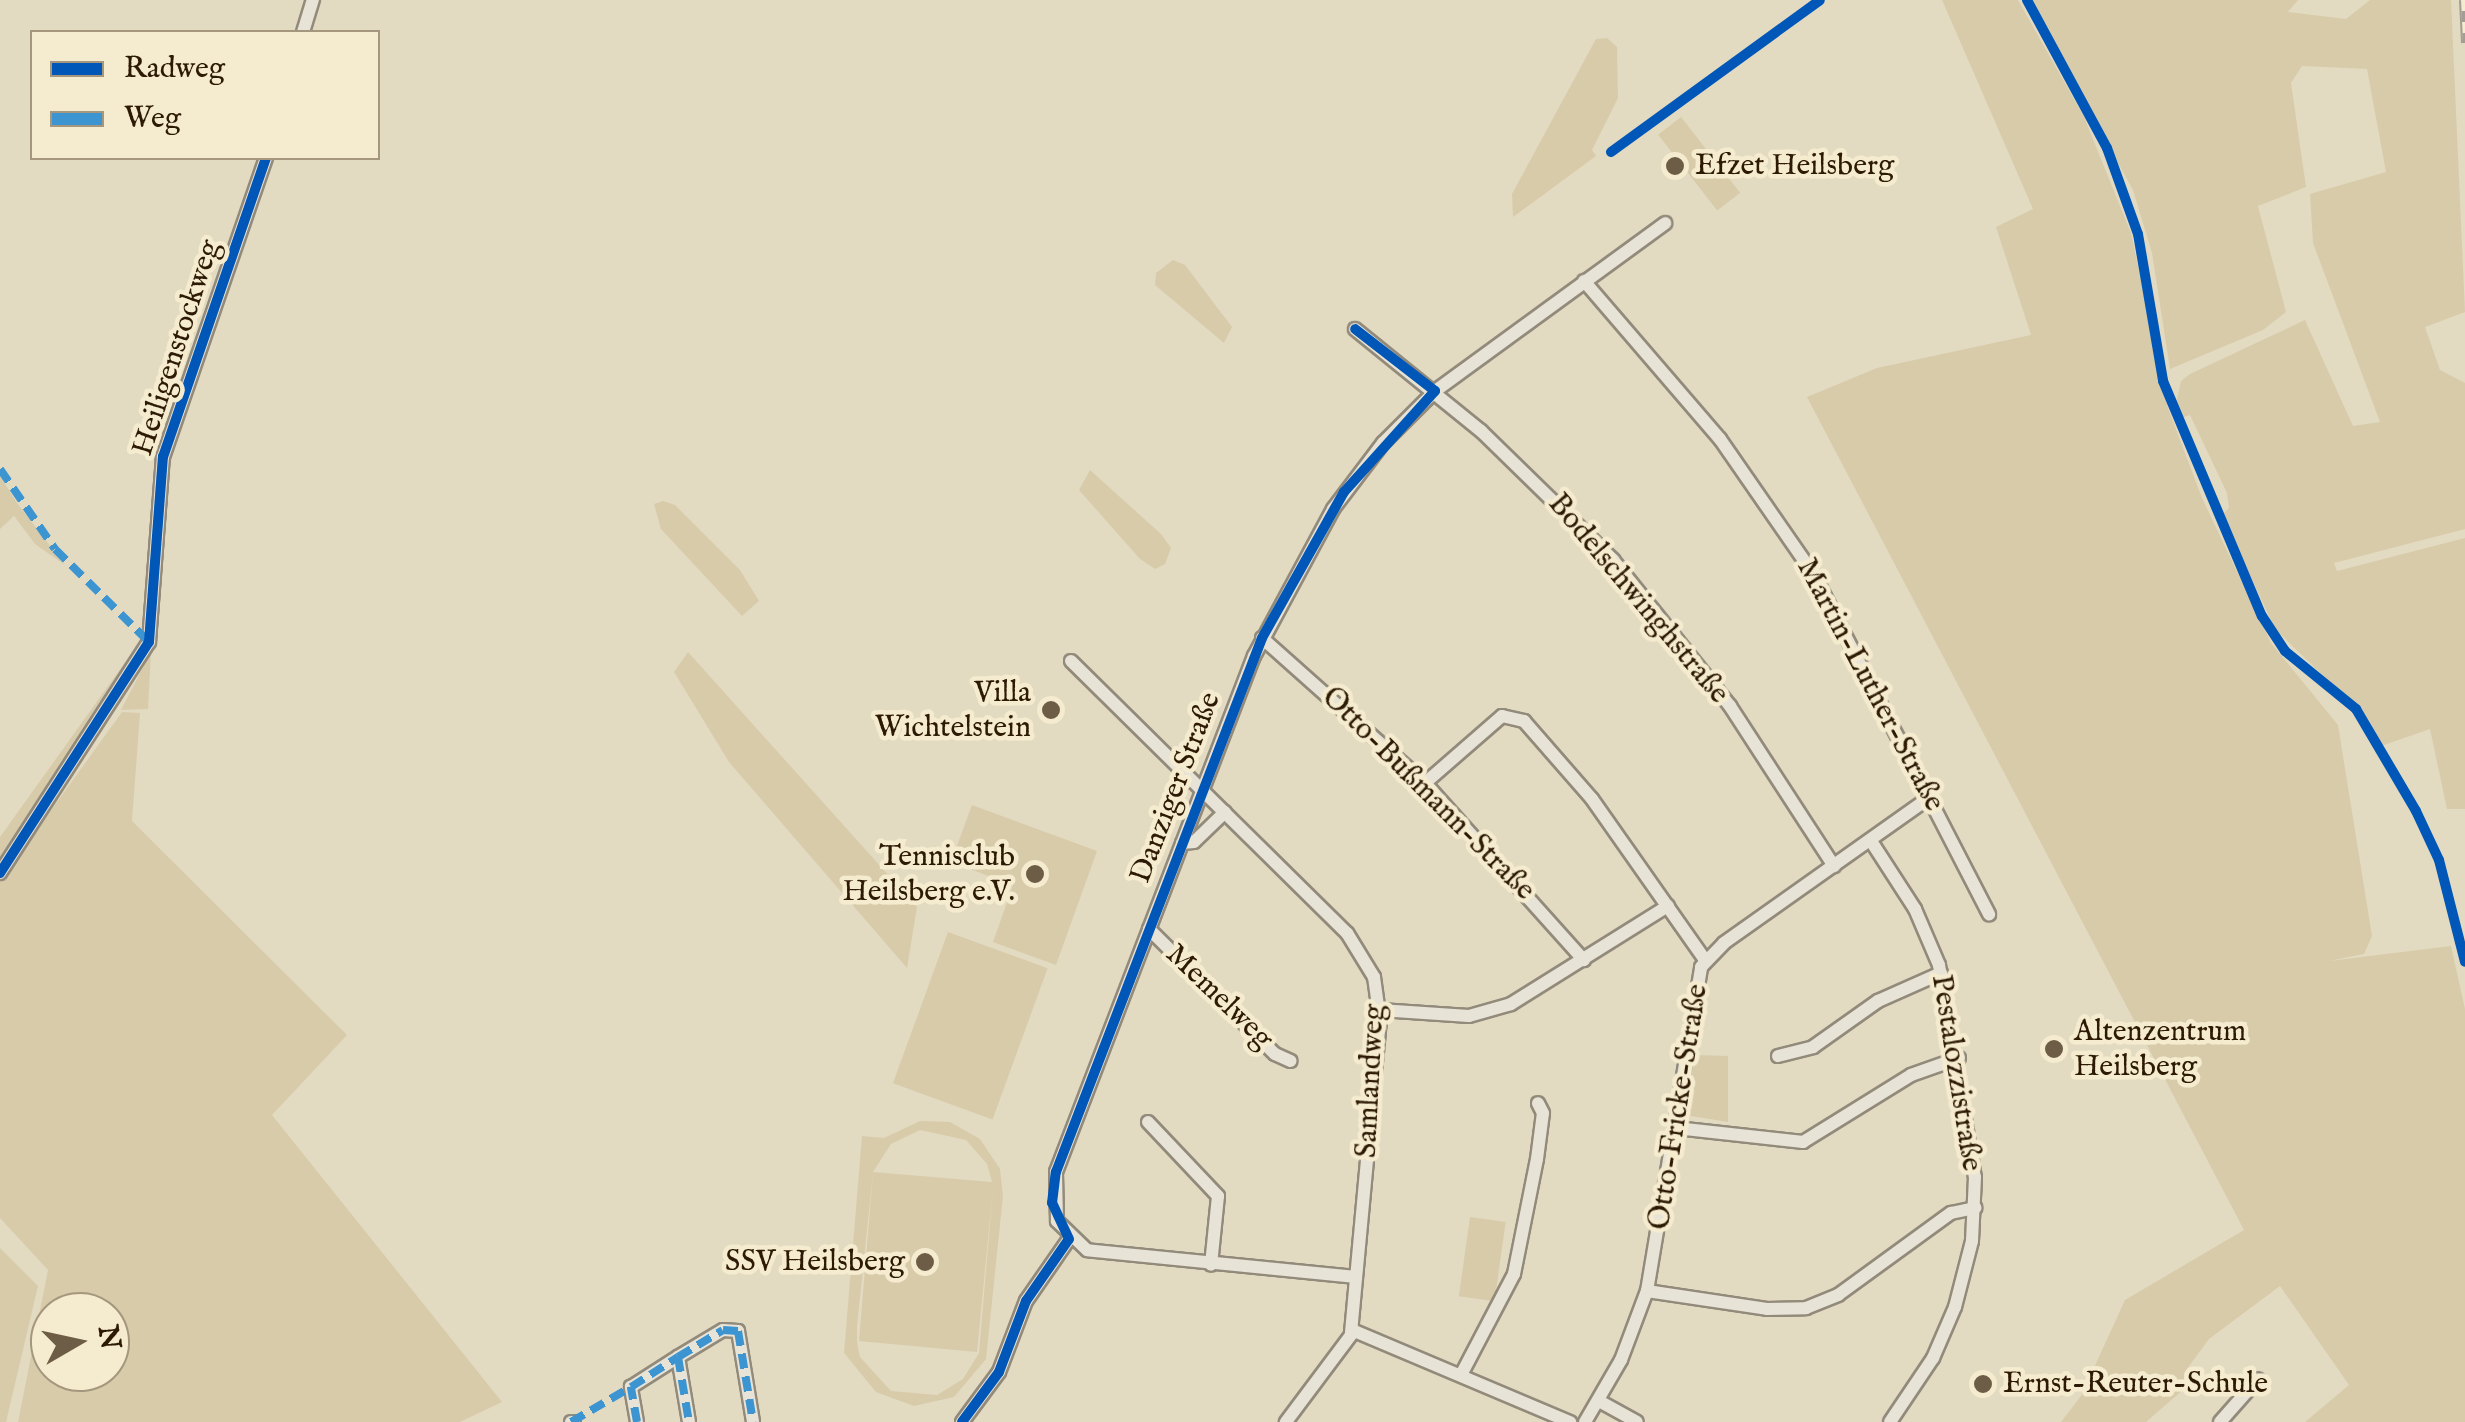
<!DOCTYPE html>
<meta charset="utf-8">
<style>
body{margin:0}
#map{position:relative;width:2465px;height:1422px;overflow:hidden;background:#e3dac2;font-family:"IM FELL English",serif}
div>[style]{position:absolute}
.green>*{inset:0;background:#d8cbaa;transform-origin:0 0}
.roads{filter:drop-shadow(2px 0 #928a7a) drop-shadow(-2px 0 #928a7a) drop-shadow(0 2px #928a7a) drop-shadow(0 -2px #928a7a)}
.street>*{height:12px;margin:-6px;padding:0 6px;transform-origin:6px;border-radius:6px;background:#e8e3d7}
.rail>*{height:8px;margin-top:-4px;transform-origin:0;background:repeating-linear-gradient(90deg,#f5ebcf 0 11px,#a39e93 0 22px);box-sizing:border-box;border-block:2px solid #a39e93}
.quiet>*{height:8px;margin-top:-4px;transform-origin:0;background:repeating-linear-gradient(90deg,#3c94d1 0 15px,transparent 0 23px)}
.cycleway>*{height:10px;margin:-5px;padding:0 5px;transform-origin:5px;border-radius:5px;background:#0057b8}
.dots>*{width:28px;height:28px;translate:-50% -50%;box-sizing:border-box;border:5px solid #f5ebcf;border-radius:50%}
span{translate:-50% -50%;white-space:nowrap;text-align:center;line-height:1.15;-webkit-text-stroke:9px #f5ebcf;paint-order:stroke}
.poi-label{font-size:30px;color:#2d1a05}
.left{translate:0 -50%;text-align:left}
.right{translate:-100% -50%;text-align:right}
.street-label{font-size:30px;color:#2d1a05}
.legend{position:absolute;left:30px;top:30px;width:350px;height:130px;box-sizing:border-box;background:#f5ebcf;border:2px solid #a5977e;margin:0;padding:12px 18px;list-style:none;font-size:30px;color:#2d1a05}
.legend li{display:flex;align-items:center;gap:20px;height:50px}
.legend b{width:50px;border:2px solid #a5977e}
.north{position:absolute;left:30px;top:1292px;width:100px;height:100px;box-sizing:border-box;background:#f5ebcf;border:2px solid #a5977e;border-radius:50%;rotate:81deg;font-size:28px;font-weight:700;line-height:40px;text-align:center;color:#2d1a05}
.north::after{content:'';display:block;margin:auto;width:35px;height:45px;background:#6d5d47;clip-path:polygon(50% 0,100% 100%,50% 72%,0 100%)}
</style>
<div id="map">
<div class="green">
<i style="clip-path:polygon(1942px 0,2018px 0,2084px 117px,2131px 233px,2168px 408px,2202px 498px,2271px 643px,2338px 725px,2372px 936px,2364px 954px,2329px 961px,2451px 946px,2465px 1009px,2465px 1422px,2305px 1422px,2349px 1385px,2280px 1286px,2209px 1339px,2184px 1373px,2184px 1389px,2146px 1422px,2061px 1422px,2081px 1396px,2125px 1300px,2244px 1230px,1807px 397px,1877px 368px,2031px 335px,1996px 227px,2033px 209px)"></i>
<i style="clip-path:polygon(2028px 0,2298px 0,2288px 12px,2346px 19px,2370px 0,2451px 0,2465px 312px,2425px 327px,2440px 370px,2465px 383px,2465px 529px,2334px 563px,2337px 571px,2465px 538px,2465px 809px,2447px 809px,2430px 729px,2381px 746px,2369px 720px,2275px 629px,2222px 515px,2229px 508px,2227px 493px,2190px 415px,2181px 418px,2176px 404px,2181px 381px,2190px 374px,2305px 320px,2353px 426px,2380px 422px,2313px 243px,2310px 194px,2386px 172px,2367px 69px,2302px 66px,2291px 83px,2306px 187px,2258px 206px,2286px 312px,2263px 330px,2170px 369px,2152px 253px,2133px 190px)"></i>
<i style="clip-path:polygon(1607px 38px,1617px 47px,1618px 98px,1592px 150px,1596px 156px,1513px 217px,1512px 194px,1596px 39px)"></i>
<i style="left:1681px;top:117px;width:96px;height:29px;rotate:52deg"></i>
<i style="clip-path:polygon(1173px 260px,1185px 265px,1232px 327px,1224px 343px,1155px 285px,1156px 273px)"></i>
<i style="clip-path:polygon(1090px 470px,1161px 534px,1171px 548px,1165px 564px,1155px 569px,1140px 559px,1079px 490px)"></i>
<i style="clip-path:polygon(0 476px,17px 503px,65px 565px,35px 544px,14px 516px,0 529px)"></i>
<i style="clip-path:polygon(663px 501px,675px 505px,740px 570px,759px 601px,742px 616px,661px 529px,654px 504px)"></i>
<i style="clip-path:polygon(136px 647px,139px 650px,0 864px,0 837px)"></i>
<i style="clip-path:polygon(151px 652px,148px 709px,121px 710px)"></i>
<i style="clip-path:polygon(688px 652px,917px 907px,907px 968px,729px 762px,674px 672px)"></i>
<i style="clip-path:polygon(evenodd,122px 712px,140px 713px,132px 821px,347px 1035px,272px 1115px,502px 1402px,460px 1422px,18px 1422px,48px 1270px,0 1218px,0 881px,122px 712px,50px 1312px,110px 1312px,110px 1372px,50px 1372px,50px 1312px)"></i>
<i style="clip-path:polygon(972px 805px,1097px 851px,1056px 965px,993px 942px,1013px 885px,951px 862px)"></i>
<i style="left:948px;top:932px;width:106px;height:161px;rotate:20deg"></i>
<i style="clip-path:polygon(1694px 1055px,1728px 1056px,1728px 1122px,1685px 1115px)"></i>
<i style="clip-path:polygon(evenodd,920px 1121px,950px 1122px,980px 1139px,1000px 1169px,1003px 1196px,986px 1359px,954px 1397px,914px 1406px,876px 1392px,844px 1353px,862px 1136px,884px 1138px,920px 1121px,920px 1130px,966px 1140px,987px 1164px,992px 1182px,873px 1172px,891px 1144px,920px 1130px,920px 1121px,873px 1173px,859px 1341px,977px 1352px,993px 1188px,979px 1353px,963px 1379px,937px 1395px,891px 1391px,860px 1357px,857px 1342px,857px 1326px,873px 1173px)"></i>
<i style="left:1470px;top:1217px;width:36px;height:80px;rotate:8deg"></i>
<i style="clip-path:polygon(0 1248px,38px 1286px,6px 1422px,0 1422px)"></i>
</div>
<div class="roads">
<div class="street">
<i style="left:303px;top:32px;width:34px;rotate:-73deg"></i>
<i style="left:1584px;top:281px;width:208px;rotate:49.3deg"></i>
<i style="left:1720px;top:439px;width:165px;rotate:55.3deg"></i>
<i style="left:1814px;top:575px;width:382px;rotate:62.7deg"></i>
<i style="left:1355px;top:329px;width:162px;rotate:39deg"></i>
<i style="left:1481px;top:431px;width:185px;rotate:44.3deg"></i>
<i style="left:1613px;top:560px;width:187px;rotate:51.3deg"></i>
<i style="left:1730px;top:706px;width:191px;rotate:57deg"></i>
<i style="left:1262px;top:638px;width:218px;rotate:41.7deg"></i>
<i style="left:1425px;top:783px;width:238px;rotate:48.1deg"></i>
<i style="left:1071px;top:661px;width:388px;rotate:44.6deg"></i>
<i style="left:1347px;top:933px;width:52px;rotate:58.5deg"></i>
<i style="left:1374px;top:977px;width:43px;rotate:82.1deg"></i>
<i style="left:1380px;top:1020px;width:316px;rotate:95.3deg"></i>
<i style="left:1351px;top:1335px;width:109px;rotate:126.8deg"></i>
<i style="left:1425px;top:783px;width:102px;rotate:-41deg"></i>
<i style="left:1502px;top:716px;width:23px;rotate:13deg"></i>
<i style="left:1524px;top:721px;width:103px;rotate:48.9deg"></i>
<i style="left:1592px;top:799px;width:197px;rotate:54.9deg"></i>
<i style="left:1871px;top:841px;width:81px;rotate:57.1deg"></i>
<i style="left:1915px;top:909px;width:61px;rotate:66.8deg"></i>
<i style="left:1939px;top:965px;width:215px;rotate:80.4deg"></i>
<i style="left:1975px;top:1177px;width:64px;rotate:92.7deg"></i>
<i style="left:1972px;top:1241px;width:68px;rotate:104.4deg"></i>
<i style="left:1955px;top:1307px;width:56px;rotate:113.3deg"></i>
<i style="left:1933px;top:1358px;width:77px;rotate:123.9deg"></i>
<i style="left:1182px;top:843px;width:12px;rotate:-5deg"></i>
<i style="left:1194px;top:842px;width:43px;rotate:-44.1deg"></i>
<i style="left:0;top:873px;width:275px;rotate:-57.2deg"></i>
<i style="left:149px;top:642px;width:186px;rotate:-85.7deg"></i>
<i style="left:163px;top:457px;width:316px;rotate:-71deg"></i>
<i style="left:1149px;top:929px;width:177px;rotate:44.8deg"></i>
<i style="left:1275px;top:1054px;width:17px;rotate:24deg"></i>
<i style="left:1380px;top:1010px;width:89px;rotate:3.9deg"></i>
<i style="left:1469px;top:1016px;width:44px;rotate:-15.9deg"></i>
<i style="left:1511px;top:1004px;width:185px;rotate:-32deg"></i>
<i style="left:1778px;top:1056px;width:36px;rotate:-14deg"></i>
<i style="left:1813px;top:1047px;width:80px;rotate:-35.3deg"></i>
<i style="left:1878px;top:1001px;width:69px;rotate:-24deg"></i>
<i style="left:1148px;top:1122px;width:102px;rotate:46.6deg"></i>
<i style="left:1218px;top:1196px;width:69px;rotate:95.8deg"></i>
<i style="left:1676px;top:1128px;width:128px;rotate:6.3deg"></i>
<i style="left:1803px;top:1142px;width:127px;rotate:-31.8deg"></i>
<i style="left:1911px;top:1075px;width:51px;rotate:-19.5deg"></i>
<i style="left:1356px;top:1277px;width:270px;rotate:-174.3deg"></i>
<i style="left:1087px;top:1250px;width:42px;rotate:-136deg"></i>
<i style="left:1057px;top:1221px;width:49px;rotate:-91.2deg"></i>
<i style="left:1056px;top:1172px;width:553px;rotate:-69.01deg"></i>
<i style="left:1254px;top:656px;width:167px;rotate:-61.7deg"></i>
<i style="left:1333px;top:509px;width:83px;rotate:-52.9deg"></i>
<i style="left:1383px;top:443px;width:74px;rotate:-45deg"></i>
<i style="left:1435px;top:391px;width:285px;rotate:-36.1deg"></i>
<i style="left:1647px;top:1291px;width:121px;rotate:8.5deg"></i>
<i style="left:1767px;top:1309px;width:39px;rotate:-1deg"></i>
<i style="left:1806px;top:1308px;width:35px;rotate:-22deg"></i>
<i style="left:1838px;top:1295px;width:140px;rotate:-36deg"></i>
<i style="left:1951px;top:1213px;width:25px;rotate:-12deg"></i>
<i style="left:1352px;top:1330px;width:237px;rotate:22.9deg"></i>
<i style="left:678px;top:1357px;width:52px;rotate:-31deg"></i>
<i style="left:723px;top:1330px;width:15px;rotate:4deg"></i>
<i style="left:738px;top:1331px;width:92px;rotate:80.6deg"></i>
<i style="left:1461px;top:1375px;width:114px;rotate:-62.3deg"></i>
<i style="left:1514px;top:1274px;width:117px;rotate:-78.7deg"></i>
<i style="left:1537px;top:1159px;width:46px;rotate:-82.6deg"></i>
<i style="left:1543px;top:1113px;width:11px;rotate:-117deg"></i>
<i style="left:1599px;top:1401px;width:43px;rotate:28.9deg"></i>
<i style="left:571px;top:1422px;width:3px"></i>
<i style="left:637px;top:1422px;width:36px;rotate:-100deg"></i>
<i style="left:631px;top:1387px;width:56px;rotate:-32.6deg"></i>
<i style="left:678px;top:1357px;width:66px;rotate:80.4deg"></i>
<i style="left:962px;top:1422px;width:62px;rotate:-53.5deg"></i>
<i style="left:999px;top:1372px;width:76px;rotate:-69.2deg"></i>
<i style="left:1026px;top:1301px;width:75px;rotate:-55.3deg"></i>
<i style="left:1585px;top:1422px;width:72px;rotate:-59.9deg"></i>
<i style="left:1621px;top:1360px;width:74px;rotate:-69.4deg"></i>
<i style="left:1647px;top:1291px;width:328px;rotate:-80.5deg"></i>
<i style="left:1701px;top:967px;width:33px;rotate:-46deg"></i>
<i style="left:1724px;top:943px;width:251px;rotate:-35.3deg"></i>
<i style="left:2220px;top:1422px;width:57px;rotate:-48.5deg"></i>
</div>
</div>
<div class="rail">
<i style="left:2463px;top:0;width:43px;rotate:87.3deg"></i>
</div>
<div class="quiet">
<i style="left:0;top:469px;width:97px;rotate:55.5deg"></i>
<i style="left:55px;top:549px;width:132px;rotate:44.7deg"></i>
<i style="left:678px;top:1357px;width:52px;rotate:-31deg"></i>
<i style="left:723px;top:1330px;width:15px;rotate:4deg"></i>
<i style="left:738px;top:1331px;width:92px;rotate:80.6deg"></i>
<i style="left:571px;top:1422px;width:69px;rotate:-30.3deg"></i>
<i style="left:637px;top:1422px;width:36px;rotate:-100deg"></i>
<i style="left:631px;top:1387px;width:56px;rotate:-32.6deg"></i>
<i style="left:678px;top:1357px;width:66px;rotate:80.4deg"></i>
</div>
<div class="cycleway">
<i style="left:2027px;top:0;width:168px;rotate:61.6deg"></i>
<i style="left:2107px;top:148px;width:91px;rotate:70.2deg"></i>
<i style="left:2138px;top:234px;width:149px;rotate:80.3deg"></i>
<i style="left:2163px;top:381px;width:255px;rotate:67.2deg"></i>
<i style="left:2262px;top:616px;width:42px;rotate:56.7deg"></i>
<i style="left:2285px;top:651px;width:92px;rotate:39.2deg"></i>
<i style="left:2356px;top:709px;width:118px;rotate:59.5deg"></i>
<i style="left:2416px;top:811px;width:54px;rotate:64.9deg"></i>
<i style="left:2439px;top:860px;width:105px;rotate:75.7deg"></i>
<i style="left:1611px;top:152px;width:258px;rotate:-36deg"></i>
<i style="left:0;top:873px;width:275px;rotate:-57.2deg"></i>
<i style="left:149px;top:642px;width:186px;rotate:-85.7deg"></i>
<i style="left:163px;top:457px;width:316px;rotate:-71deg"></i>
<i style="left:962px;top:1422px;width:62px;rotate:-53.5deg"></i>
<i style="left:999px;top:1372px;width:76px;rotate:-69.2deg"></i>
<i style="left:1026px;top:1301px;width:75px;rotate:-55.3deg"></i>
<i style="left:1069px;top:1239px;width:40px;rotate:-115deg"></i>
<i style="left:1052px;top:1203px;width:31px;rotate:-83deg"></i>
<i style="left:1056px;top:1172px;width:572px;rotate:-68.9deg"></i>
<i style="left:1262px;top:638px;width:167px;rotate:-60.7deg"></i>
<i style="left:1344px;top:492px;width:136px;rotate:-48deg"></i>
<i style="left:1435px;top:391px;width:101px;rotate:-142.2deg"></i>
</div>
<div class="dots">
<i style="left:1675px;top:166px;background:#6d5d47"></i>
<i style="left:1051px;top:710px;background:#6d5d47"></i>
<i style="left:1035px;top:874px;background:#6d5d47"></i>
<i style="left:2054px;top:1049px;background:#6d5d47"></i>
<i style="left:925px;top:1262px;background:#6d5d47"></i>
<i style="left:1983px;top:1384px;background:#6d5d47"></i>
</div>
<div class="poi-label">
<span class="left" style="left:1695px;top:166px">Efzet Heilsberg</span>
<span class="right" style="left:1031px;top:710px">Villa<br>Wichtelstein</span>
<span class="right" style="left:1015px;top:874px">Tennisclub<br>Heilsberg e.V.</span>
<span class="left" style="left:2074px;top:1049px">Altenzentrum<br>Heilsberg</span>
<span class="right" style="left:905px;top:1262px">SSV Heilsberg</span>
<span class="left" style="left:2003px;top:1384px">Ernst-Reuter-Schule</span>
</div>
<div class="street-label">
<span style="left:177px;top:348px;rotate:-72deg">Heiligenstockweg</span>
<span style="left:1638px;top:599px;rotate:50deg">Bodelschwinghstraße</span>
<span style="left:1870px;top:685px;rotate:62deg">Martin-Luther-Straße</span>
<span style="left:1176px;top:788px;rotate:-69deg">Danziger Straße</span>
<span style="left:1428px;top:794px;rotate:45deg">Otto-Bußmann-Straße</span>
<span style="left:1219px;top:997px;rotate:44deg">Memelweg</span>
<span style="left:1956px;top:1073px;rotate:81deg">Pestalozzistraße</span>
<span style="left:1371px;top:1081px;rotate:-87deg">Samlandweg</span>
<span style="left:1679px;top:1107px;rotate:-81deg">Otto-Fricke-Straße</span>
</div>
<ul class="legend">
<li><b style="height:12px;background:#0057b8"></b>Radweg</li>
<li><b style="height:12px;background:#3c94d1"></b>Weg</li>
</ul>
<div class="north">N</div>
</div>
